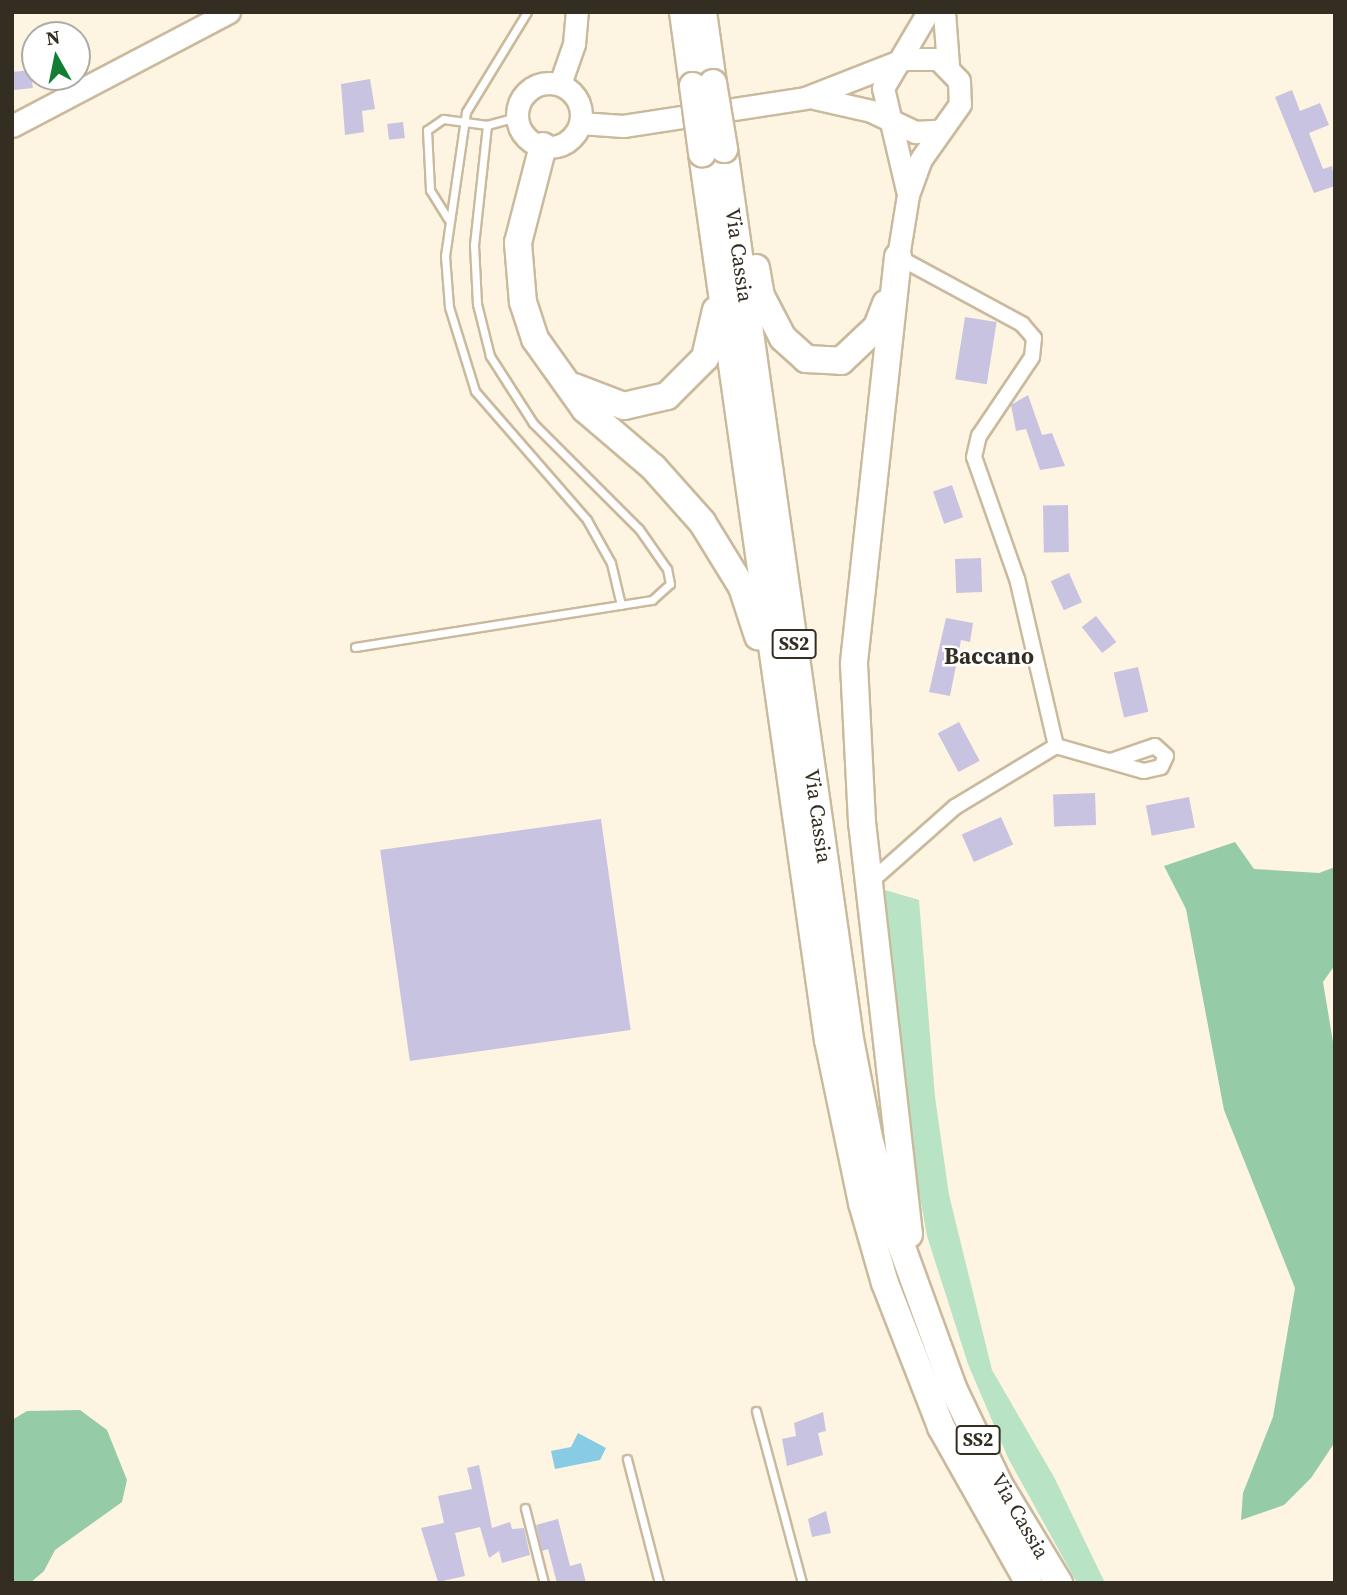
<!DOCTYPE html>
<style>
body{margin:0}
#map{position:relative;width:1347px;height:1595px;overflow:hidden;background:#fef4e2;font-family:"Source Serif 4",serif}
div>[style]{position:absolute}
.green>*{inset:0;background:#b8e3c5}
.forest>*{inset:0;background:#95cba6}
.water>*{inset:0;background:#88cbe5}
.building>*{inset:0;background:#c9c3e2;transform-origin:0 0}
.roads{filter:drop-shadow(2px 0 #caba9d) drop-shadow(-2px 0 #caba9d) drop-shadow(0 2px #caba9d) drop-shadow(0 -2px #caba9d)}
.lane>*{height:7px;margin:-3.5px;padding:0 3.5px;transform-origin:3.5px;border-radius:3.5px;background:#fff}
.street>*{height:14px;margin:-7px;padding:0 7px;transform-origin:7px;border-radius:7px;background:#fff}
.secondary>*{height:21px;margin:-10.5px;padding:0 10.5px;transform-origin:10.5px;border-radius:10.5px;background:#fff}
.secondary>.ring{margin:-10.5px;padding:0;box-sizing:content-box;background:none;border:21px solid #fff;border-radius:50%}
.highway>*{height:26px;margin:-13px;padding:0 13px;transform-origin:13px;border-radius:13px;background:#fff}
.bridges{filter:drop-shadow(2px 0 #caba9d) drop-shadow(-2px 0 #caba9d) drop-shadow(0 2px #caba9d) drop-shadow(0 -2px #caba9d)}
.highway-bridge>*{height:26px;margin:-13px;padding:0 13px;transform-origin:13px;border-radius:13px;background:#fff}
span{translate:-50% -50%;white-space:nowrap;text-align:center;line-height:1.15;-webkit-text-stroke:5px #fff;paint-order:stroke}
.shield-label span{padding:2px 5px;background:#fff;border:2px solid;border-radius:5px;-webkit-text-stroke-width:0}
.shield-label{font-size:19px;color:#342e22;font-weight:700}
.street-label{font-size:21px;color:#342e22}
.neighbourhood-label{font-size:23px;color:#342e22;font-weight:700}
.frame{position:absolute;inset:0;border:14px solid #342e22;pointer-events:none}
.north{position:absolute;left:21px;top:21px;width:70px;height:70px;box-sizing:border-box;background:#fff;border:2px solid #aeaba7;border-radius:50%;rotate:351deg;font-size:19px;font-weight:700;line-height:28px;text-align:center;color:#342e22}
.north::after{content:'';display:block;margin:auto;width:24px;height:32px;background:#117e33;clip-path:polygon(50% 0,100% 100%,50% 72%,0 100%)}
</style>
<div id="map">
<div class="green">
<i style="clip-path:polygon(885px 890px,919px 900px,935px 1097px,949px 1195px,992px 1370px,1054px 1477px,1105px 1583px,1077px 1583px,1008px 1458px,968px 1364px,927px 1236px,911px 1146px,883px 907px)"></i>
</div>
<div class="forest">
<i style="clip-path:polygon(1235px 842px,1254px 869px,1319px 873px,1335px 867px,1335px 965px,1323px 982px,1335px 1054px,1335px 1442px,1311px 1478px,1284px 1505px,1241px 1520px,1243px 1493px,1273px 1417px,1295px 1288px,1224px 1110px,1186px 909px,1164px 866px)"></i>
<i style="clip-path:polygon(80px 1410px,107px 1430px,127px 1480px,122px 1502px,55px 1550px,44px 1571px,30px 1583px,12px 1583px,12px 1420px,27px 1411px)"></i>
</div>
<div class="water">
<i style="clip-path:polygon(578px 1433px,606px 1448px,600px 1460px,555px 1469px,551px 1451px,571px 1447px)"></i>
</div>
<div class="building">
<i style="left:31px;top:70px;width:18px;height:19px;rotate:84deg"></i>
<i style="clip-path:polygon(370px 79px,375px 109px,362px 111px,364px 132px,345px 135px,341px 84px)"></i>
<i style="clip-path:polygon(1292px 90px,1300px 111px,1320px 103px,1329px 125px,1309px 133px,1323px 169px,1332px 166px,1335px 186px,1314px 193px,1275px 97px)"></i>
<i style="left:403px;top:122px;width:16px;height:16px;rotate:83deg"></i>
<i style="left:965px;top:317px;width:32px;height:63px;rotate:9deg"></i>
<i style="clip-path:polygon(1028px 395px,1042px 435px,1052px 433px,1065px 466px,1040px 470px,1026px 429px,1016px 431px,1011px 405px)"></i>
<i style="left:952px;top:485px;width:34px;height:20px;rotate:71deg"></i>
<i style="left:1068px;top:505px;width:47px;height:25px;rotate:89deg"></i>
<i style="left:981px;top:558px;width:34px;height:26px;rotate:88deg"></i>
<i style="left:1069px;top:573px;width:32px;height:20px;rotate:66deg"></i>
<i style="left:1096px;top:616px;width:33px;height:18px;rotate:52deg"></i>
<i style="clip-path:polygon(946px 618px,973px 623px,970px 642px,961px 640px,950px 696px,929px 692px)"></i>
<i style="left:1138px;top:667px;width:46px;height:25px;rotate:77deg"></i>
<i style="left:959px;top:722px;width:44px;height:24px;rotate:62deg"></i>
<i style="left:1095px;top:793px;width:32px;height:42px;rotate:88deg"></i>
<i style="left:1189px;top:797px;width:31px;height:44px;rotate:79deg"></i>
<i style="left:1001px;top:817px;width:30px;height:43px;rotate:66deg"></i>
<i style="left:601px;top:819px;width:213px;height:223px;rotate:82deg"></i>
<i style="clip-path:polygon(823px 1412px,826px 1431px,818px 1433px,823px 1455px,787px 1466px,782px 1439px,796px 1436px,794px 1423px)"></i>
<i style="clip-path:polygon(479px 1465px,492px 1528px,510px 1522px,512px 1529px,524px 1528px,530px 1555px,502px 1563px,499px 1551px,489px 1558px,480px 1527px,455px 1533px,465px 1576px,438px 1582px,421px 1528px,444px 1523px,438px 1496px,472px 1489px,467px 1468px)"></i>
<i style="clip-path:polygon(826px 1511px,831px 1533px,812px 1537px,808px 1519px)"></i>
<i style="clip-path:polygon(558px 1519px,570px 1566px,581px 1563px,586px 1583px,557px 1583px,548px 1549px,542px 1551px,536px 1525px)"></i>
</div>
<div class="roads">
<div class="lane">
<i style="left:527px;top:12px;width:117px;rotate:121.4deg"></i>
<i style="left:466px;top:112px;width:146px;rotate:98.3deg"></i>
<i style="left:445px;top:256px;width:51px;rotate:85.5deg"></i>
<i style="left:449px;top:307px;width:88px;rotate:72.8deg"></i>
<i style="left:475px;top:391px;width:171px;rotate:49deg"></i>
<i style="left:587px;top:520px;width:49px;rotate:60.8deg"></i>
<i style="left:611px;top:563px;width:43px;rotate:76.6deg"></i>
<i style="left:487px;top:125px;width:31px;rotate:-15deg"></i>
<i style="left:355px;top:647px;width:301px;rotate:-9deg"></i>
<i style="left:652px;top:600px;width:24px;rotate:-42deg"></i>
<i style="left:670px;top:584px;width:15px;rotate:-101deg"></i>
<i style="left:667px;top:569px;width:49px;rotate:-125deg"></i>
<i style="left:639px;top:529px;width:150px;rotate:-135deg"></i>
<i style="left:533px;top:423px;width:80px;rotate:-122.7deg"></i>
<i style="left:490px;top:356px;width:54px;rotate:-104deg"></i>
<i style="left:477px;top:304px;width:59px;rotate:-92.9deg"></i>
<i style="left:474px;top:245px;width:121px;rotate:-83.8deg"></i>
<i style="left:487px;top:125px;width:44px;rotate:-172.2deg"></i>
<i style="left:443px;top:119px;width:19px;rotate:145deg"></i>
<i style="left:427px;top:130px;width:60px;rotate:87.1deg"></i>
<i style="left:430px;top:190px;width:34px;rotate:58deg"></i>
<i style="left:756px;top:1411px;width:178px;rotate:75deg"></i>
<i style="left:627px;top:1459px;width:128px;rotate:75.5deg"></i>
<i style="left:525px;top:1508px;width:77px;rotate:75.8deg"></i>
</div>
<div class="street">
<i style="left:1056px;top:746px;width:91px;rotate:15.9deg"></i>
<i style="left:1144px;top:771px;width:17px;rotate:-13deg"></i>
<i style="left:1161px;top:767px;width:12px;rotate:-66deg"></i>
<i style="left:1166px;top:756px;width:15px;rotate:-138deg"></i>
<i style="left:1155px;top:746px;width:46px;rotate:161.2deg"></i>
<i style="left:869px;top:883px;width:115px;rotate:-41.5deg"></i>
<i style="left:955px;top:807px;width:118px;rotate:-31.1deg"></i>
<i style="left:1056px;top:746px;width:171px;rotate:-103.1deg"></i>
<i style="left:1017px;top:579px;width:129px;rotate:-109.4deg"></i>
<i style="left:974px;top:457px;width:22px;rotate:-77deg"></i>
<i style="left:979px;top:436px;width:95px;rotate:-56.1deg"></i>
<i style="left:1032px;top:357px;width:19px;rotate:-84deg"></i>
<i style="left:1034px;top:338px;width:18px;rotate:-131deg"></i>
<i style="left:1022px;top:324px;width:141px;rotate:-151.6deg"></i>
</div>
<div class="secondary">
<i style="left:944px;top:12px;width:53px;rotate:85.7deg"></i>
<i class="ring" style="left:517px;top:83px;width:43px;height:43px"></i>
<i style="left:560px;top:84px;width:42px;rotate:-70.7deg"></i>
<i style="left:574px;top:44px;width:32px;rotate:-85deg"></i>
<i style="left:814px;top:98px;width:58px;rotate:12.8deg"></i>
<i style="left:871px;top:111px;width:49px;rotate:25.5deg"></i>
<i style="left:915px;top:132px;width:22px;rotate:-3deg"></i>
<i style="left:580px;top:123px;width:43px;rotate:4deg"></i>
<i style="left:623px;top:126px;width:184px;rotate:-8.7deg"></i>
<i style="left:805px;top:98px;width:107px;rotate:-21.3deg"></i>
<i style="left:905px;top:59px;width:33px"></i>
<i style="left:938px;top:59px;width:30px;rotate:46deg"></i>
<i style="left:959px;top:81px;width:23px;rotate:88deg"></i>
<i style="left:960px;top:104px;width:67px;rotate:125.3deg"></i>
<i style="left:921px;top:159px;width:38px;rotate:110deg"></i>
<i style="left:908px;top:195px;width:63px;rotate:99.2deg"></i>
<i style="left:12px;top:126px;width:245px;rotate:-27.7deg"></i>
<i style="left:907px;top:190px;width:105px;rotate:-103.2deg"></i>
<i style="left:883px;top:88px;width:88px;rotate:-59.4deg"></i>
</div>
<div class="highway">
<i style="left:683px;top:12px;width:75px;rotate:82.3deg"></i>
<i style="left:703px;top:12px;width:72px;rotate:82deg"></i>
<i style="left:543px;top:146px;width:100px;rotate:104.5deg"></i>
<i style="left:518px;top:243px;width:59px;rotate:85.2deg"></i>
<i style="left:523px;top:302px;width:39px;rotate:72deg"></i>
<i style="left:535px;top:339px;width:86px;rotate:54.5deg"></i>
<i style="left:585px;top:409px;width:89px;rotate:40.5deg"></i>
<i style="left:653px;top:467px;width:74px;rotate:48.3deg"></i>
<i style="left:702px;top:522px;width:76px;rotate:58.4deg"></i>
<i style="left:742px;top:587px;width:52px;rotate:71.9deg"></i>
<i style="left:724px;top:149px;width:899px;rotate:81.94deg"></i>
<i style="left:850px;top:1039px;width:101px;rotate:79.1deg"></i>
<i style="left:869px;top:1138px;width:85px;rotate:74.3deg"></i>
<i style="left:892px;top:1220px;width:179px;rotate:70deg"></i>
<i style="left:953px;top:1388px;width:109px;rotate:64.4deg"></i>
<i style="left:1000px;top:1486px;width:114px;rotate:58.7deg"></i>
<i style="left:702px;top:153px;width:896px;rotate:81.92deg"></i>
<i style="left:828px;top:1040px;width:167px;rotate:78.2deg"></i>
<i style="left:862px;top:1203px;width:83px;rotate:74deg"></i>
<i style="left:885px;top:1283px;width:155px;rotate:68.7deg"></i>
<i style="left:941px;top:1427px;width:179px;rotate:60.6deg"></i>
<i style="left:898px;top:257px;width:409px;rotate:96.2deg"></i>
<i style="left:854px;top:664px;width:158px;rotate:87.1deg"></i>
<i style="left:862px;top:822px;width:415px;rotate:83.5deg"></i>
<i style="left:756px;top:268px;width:28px;rotate:80deg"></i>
<i style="left:761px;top:296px;width:47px;rotate:62.4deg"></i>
<i style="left:783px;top:338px;width:31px;rotate:42deg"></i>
<i style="left:806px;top:359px;width:35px;rotate:3deg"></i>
<i style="left:841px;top:361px;width:50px;rotate:-43.4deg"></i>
<i style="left:877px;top:327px;width:25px;rotate:-69deg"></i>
<i style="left:574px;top:387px;width:53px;rotate:20.8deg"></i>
<i style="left:624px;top:406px;width:44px;rotate:-13.1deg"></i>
<i style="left:667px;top:396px;width:54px;rotate:-45deg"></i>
<i style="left:705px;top:358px;width:49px;rotate:-77.1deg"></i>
</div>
</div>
<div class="bridges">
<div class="highway-bridge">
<i style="left:713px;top:83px;width:67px;rotate:80.5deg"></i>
<i style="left:693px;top:86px;width:68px;rotate:82.3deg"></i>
</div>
</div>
<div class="shield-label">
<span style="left:794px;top:644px">SS2</span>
<span style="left:978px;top:1440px">SS2</span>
</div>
<div class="street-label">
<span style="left:739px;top:255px;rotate:82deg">Via Cassia</span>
<span style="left:818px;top:816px;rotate:82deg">Via Cassia</span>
<span style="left:1020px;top:1516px;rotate:60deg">Via Cassia</span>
</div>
<div class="neighbourhood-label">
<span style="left:989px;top:656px">Baccano</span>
</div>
<div class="frame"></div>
<div class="north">N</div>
</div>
